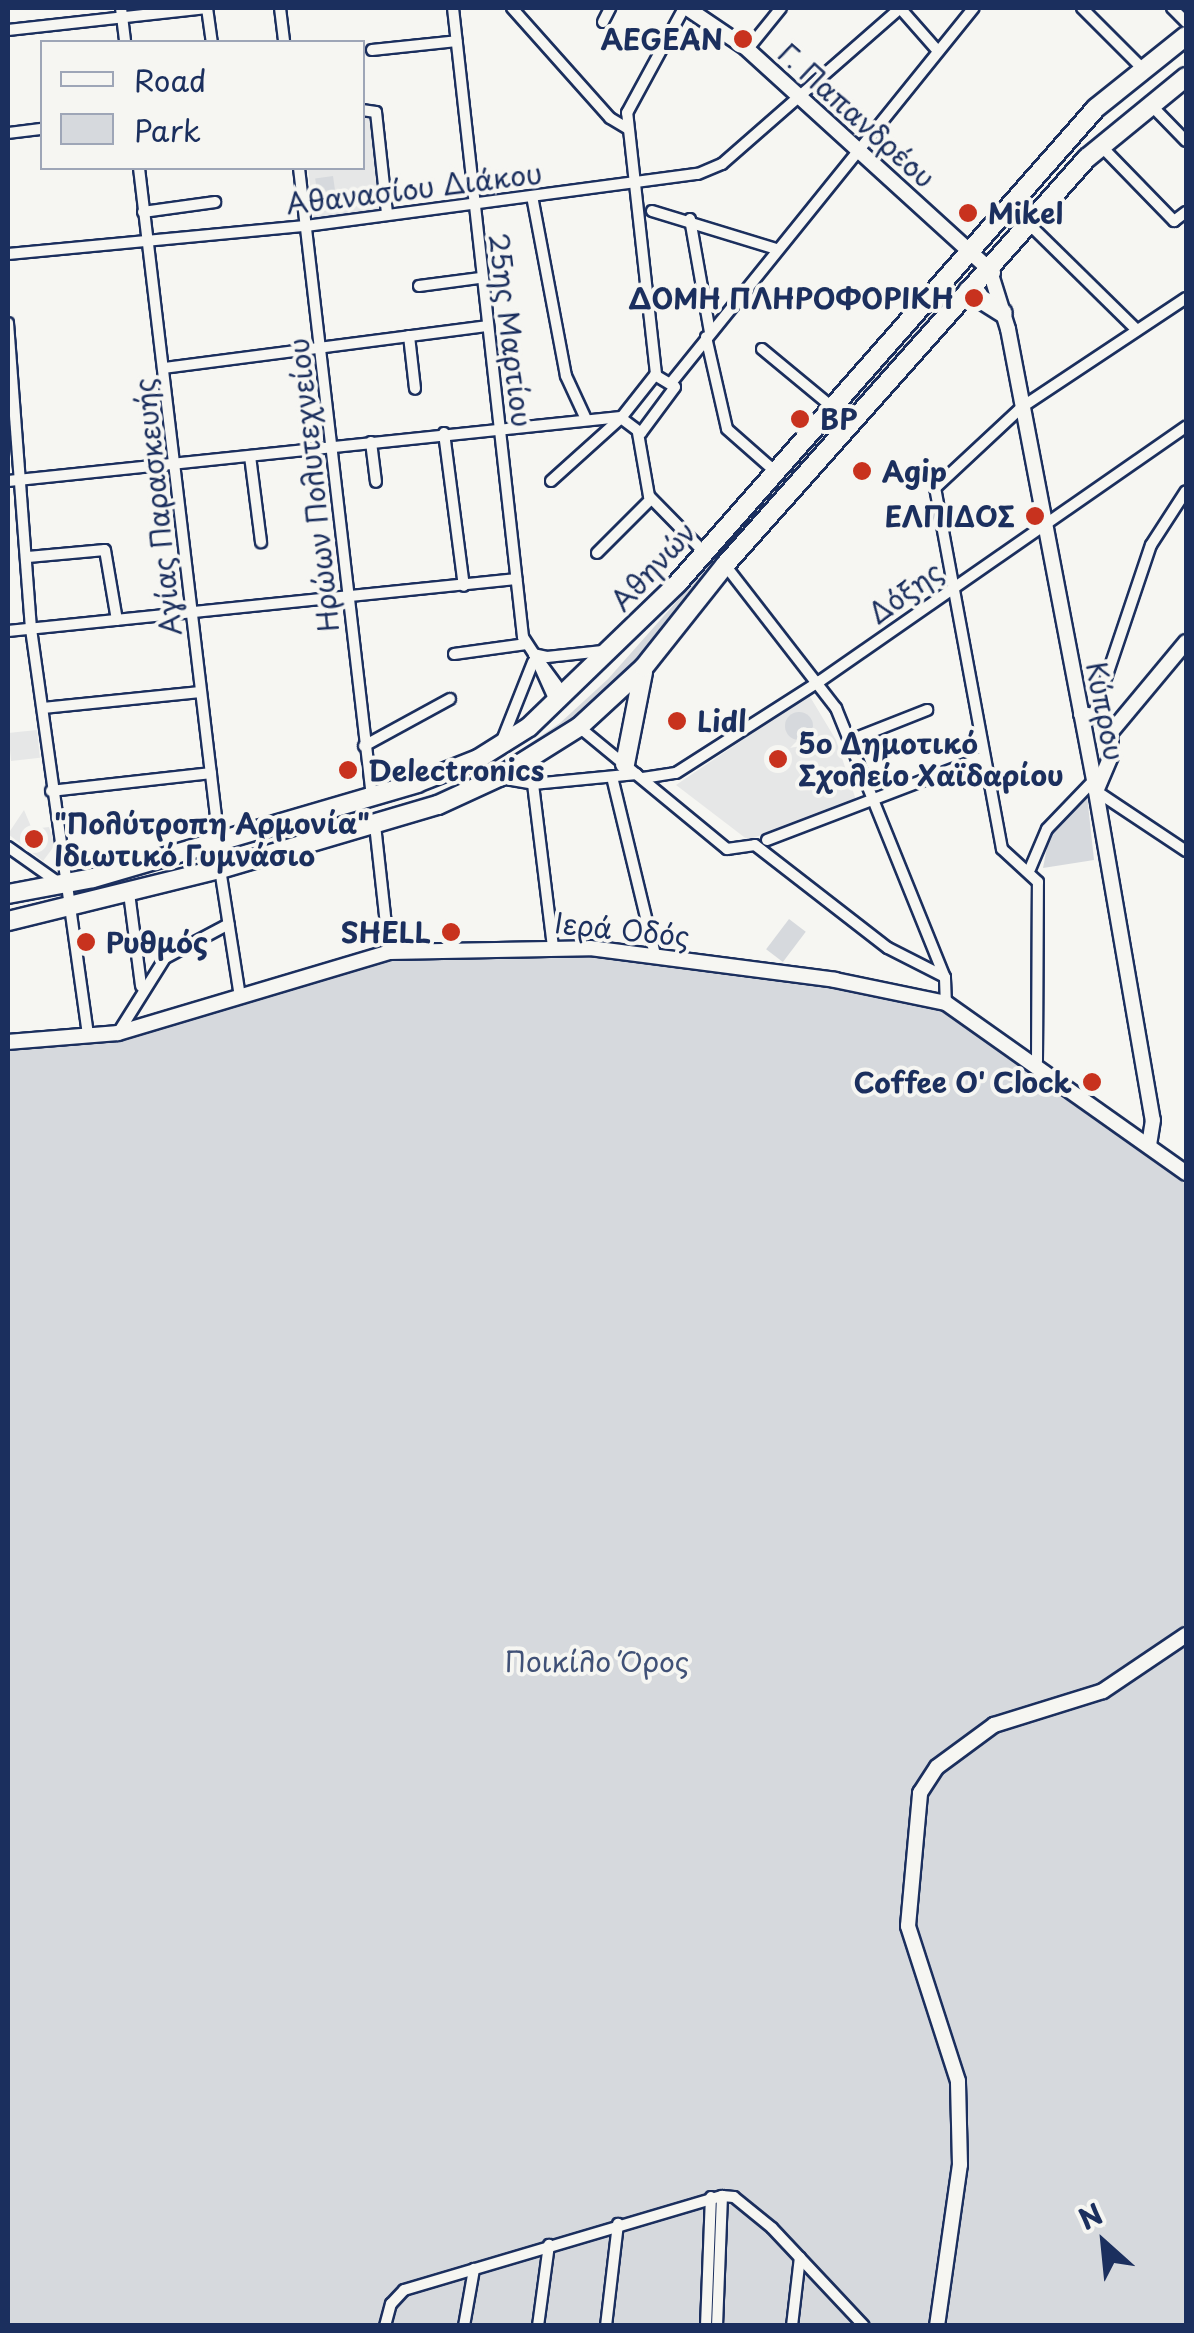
<!DOCTYPE html>
<meta charset="utf-8">
<style>
body{margin:0}
#map{position:relative;width:1194px;height:2333px;overflow:hidden;background:#f6f6f2;font-family:"Playpen Sans",sans-serif}
div>[style]{position:absolute}
.built>*{inset:0;background:#e6e7e7;transform-origin:0 0}
.green>*{inset:0;background:#d6d9dd;transform-origin:0 0}
.round{border-radius:50%}
.roads{filter:drop-shadow(2px 0 #1b2f5e) drop-shadow(-2px 0 #1b2f5e) drop-shadow(0 2px #1b2f5e) drop-shadow(0 -2px #1b2f5e)}
.street>*{height:10px;margin:-5px;padding:0 5px;transform-origin:5px;border-radius:5px;background:#f6f6f2}
.secondary>*{height:14px;margin:-7px;padding:0 7px;transform-origin:7px;border-radius:7px;background:#f6f6f2}
.highway>*{height:18px;margin:-9px;padding:0 9px;transform-origin:9px;border-radius:9px;background:#f6f6f2}
.dots>*{width:28px;height:28px;translate:-50% -50%;box-sizing:border-box;border:5px solid #f6f6f2;border-radius:50%}
span{translate:-50% -50%;white-space:nowrap;text-align:center;line-height:1.15;-webkit-text-stroke:8px #f6f6f2;paint-order:stroke}
.poi-label{font-size:28px;color:#1b2f5e;font-weight:700}
.right{translate:-100% -50%;text-align:right}
.left{translate:0 -50%;text-align:left}
.street-label{font-size:28px;color:#1b2f5e}
.park-label{font-size:28px;color:#405177}
.frame{position:absolute;inset:0;border:10px solid #1b2f5e;pointer-events:none}
.legend{position:absolute;left:40px;top:40px;width:325px;height:130px;box-sizing:border-box;background:#f6f6f2;border:2px solid #9ea6b7;margin:0;padding:12px 18px;list-style:none;font-size:30px;color:#1b2f5e}
.legend li{display:flex;align-items:center;gap:20px;height:50px}
.legend b{width:50px;border:2px solid #9ea6b7}
.north{position:absolute;left:1054px;top:2193px;width:100px;height:100px;-webkit-text-stroke:8px #f6f6f2;paint-order:stroke;rotate:333deg;font-size:28px;font-weight:700;line-height:40px;text-align:center;color:#1b2f5e}
.north::after{content:'';display:block;margin:auto;width:35px;height:45px;background:#1b2f5e;clip-path:polygon(50% 0,100% 100%,50% 72%,0 100%)}
</style>
<div id="map">
<div class="built">
<i style="clip-path:polygon(372px 113px,383px 209px,314px 218px,308px 168px,362px 168px,363px 114px)"></i>
<i style="clip-path:polygon(809px 695px,836px 740px,856px 800px,748px 840px,676px 785px)"></i>
<i style="left:37px;top:730px;width:28px;height:29px;rotate:84deg"></i>
<i style="clip-path:polygon(24px 810px,32px 829px,49px 827px,55px 845px,43px 861px,8px 834px)"></i>
</div>
<div class="green">
<i style="left:333px;top:176px;width:34px;height:18px;rotate:82deg"></i>
<i style="clip-path:polygon(955px 287px,854px 416px,594px 708px,501px 769px,436px 799px,219px 861px,435px 793px,498px 765px,560px 723px,608px 679px)"></i>
<i class="round" style="left:785px;top:712px;width:28px;height:28px"></i>
<i style="clip-path:polygon(1087px 795px,1094px 860px,1043px 868px,1050px 832px)"></i>
<i style="left:789px;top:919px;width:21px;height:38px;rotate:37deg"></i>
<i style="clip-path:polygon(520px 944px,925px 997px,1186px 1185px,1186px 2325px,8px 2325px,8px 1042px,88px 1037px,350px 961px)"></i>
</div>
<div class="roads">
<div class="street">
<i style="left:121px;top:8px;width:34px;rotate:83deg"></i>
<i style="left:207px;top:8px;width:34px;rotate:82deg"></i>
<i style="left:280px;top:8px;width:34px;rotate:83deg"></i>
<i style="left:453px;top:8px;width:633px;rotate:83.65deg"></i>
<i style="left:523px;top:637px;width:20px;rotate:57deg"></i>
<i style="left:534px;top:654px;width:13px;rotate:13deg"></i>
<i style="left:547px;top:657px;width:56px;rotate:-6.1deg"></i>
<i style="left:512px;top:8px;width:147px;rotate:48.3deg"></i>
<i style="left:610px;top:118px;width:21px;rotate:31deg"></i>
<i style="left:1082px;top:8px;width:83px;rotate:45deg"></i>
<i style="left:1172px;top:8px;width:20px;rotate:45deg"></i>
<i style="left:603px;top:22px;width:16px;rotate:-63deg"></i>
<i style="left:8px;top:30px;width:200px;rotate:-6.3deg"></i>
<i style="left:372px;top:50px;width:85px;rotate:-6deg"></i>
<i style="left:747px;top:50px;width:54px;rotate:-51deg"></i>
<i style="left:1149px;top:103px;width:53px;rotate:45.8deg"></i>
<i style="left:362px;top:110px;width:14px;rotate:8deg"></i>
<i style="left:376px;top:112px;width:103px;rotate:83.8deg"></i>
<i style="left:8px;top:133px;width:34px;rotate:-7deg"></i>
<i style="left:1101px;top:146px;width:105px;rotate:45.8deg"></i>
<i style="left:1174px;top:221px;width:15px;rotate:-37deg"></i>
<i style="left:139px;top:168px;width:679px;rotate:83.23deg"></i>
<i style="left:299px;top:168px;width:633px;rotate:83.38deg"></i>
<i style="left:532px;top:196px;width:183px;rotate:79.3deg"></i>
<i style="left:566px;top:376px;width:45px;rotate:65.1deg"></i>
<i style="left:652px;top:211px;width:130px;rotate:17deg"></i>
<i style="left:143px;top:212px;width:73px;rotate:-7.9deg"></i>
<i style="left:690px;top:219px;width:115px;rotate:80deg"></i>
<i style="left:1029px;top:224px;width:151px;rotate:44.5deg"></i>
<i style="left:8px;top:254px;width:299px;rotate:-5.4deg"></i>
<i style="left:306px;top:226px;width:395px;rotate:-7.6deg"></i>
<i style="left:698px;top:174px;width:26px;rotate:-23deg"></i>
<i style="left:722px;top:164px;width:237px;rotate:-41.2deg"></i>
<i style="left:900px;top:8px;width:55px;rotate:48.7deg"></i>
<i style="left:419px;top:286px;width:62px;rotate:-7.5deg"></i>
<i style="left:8px;top:323px;width:307px;rotate:85.7deg"></i>
<i style="left:31px;top:629px;width:412px;rotate:82deg"></i>
<i style="left:409px;top:336px;width:53px;rotate:83.5deg"></i>
<i style="left:706px;top:337px;width:94px;rotate:77.1deg"></i>
<i style="left:727px;top:429px;width:65px;rotate:41.3deg"></i>
<i style="left:762px;top:349px;width:91px;rotate:39.6deg"></i>
<i style="left:164px;top:368px;width:326px;rotate:-7.4deg"></i>
<i style="left:656px;top:374px;width:263px;rotate:-96.3deg"></i>
<i style="left:627px;top:113px;width:119px;rotate:-61.5deg"></i>
<i style="left:671px;top:383px;width:482px;rotate:-51.1deg"></i>
<i style="left:444px;top:433px;width:154px;rotate:82.6deg"></i>
<i style="left:638px;top:433px;width:64px;rotate:80.1deg"></i>
<i style="left:649px;top:496px;width:78px;rotate:45.5deg"></i>
<i style="left:371px;top:442px;width:40px;rotate:82.9deg"></i>
<i style="left:250px;top:456px;width:87px;rotate:82.7deg"></i>
<i style="left:8px;top:481px;width:616px;rotate:-5.96deg"></i>
<i style="left:551px;top:481px;width:94px;rotate:-42deg"></i>
<i style="left:621px;top:418px;width:55px;rotate:-51.7deg"></i>
<i style="left:655px;top:375px;width:23px;rotate:31deg"></i>
<i style="left:675px;top:387px;width:57px;rotate:126.5deg"></i>
<i style="left:641px;top:433px;width:25px;rotate:-143deg"></i>
<i style="left:597px;top:553px;width:76px;rotate:-45deg"></i>
<i style="left:28px;top:557px;width:77px;rotate:-5.2deg"></i>
<i style="left:105px;top:550px;width:71px;rotate:80.3deg"></i>
<i style="left:725px;top:565px;width:181px;rotate:52.2deg"></i>
<i style="left:836px;top:708px;width:291px;rotate:68deg"></i>
<i style="left:945px;top:978px;width:25px;rotate:88deg"></i>
<i style="left:8px;top:631px;width:511px;rotate:-5.84deg"></i>
<i style="left:454px;top:654px;width:73px;rotate:-7.9deg"></i>
<i style="left:556px;top:703px;width:54px;rotate:-114.2deg"></i>
<i style="left:534px;top:654px;width:52px;rotate:53.6deg"></i>
<i style="left:43px;top:708px;width:158px;rotate:-5.8deg"></i>
<i style="left:1094px;top:714px;width:178px;rotate:-71.4deg"></i>
<i style="left:1151px;top:545px;width:64px;rotate:-57.1deg"></i>
<i style="left:579px;top:727px;width:192px;rotate:39.5deg"></i>
<i style="left:727px;top:849px;width:28px;rotate:-8deg"></i>
<i style="left:755px;top:845px;width:168px;rotate:37.8deg"></i>
<i style="left:888px;top:948px;width:64px;rotate:27deg"></i>
<i style="left:851px;top:740px;width:82px;rotate:-21.5deg"></i>
<i style="left:501px;top:743px;width:87px;rotate:-68.4deg"></i>
<i style="left:364px;top:746px;width:98px;rotate:-28.7deg"></i>
<i style="left:500px;top:778px;width:34px;rotate:10deg"></i>
<i style="left:533px;top:784px;width:104px;rotate:-5.5deg"></i>
<i style="left:643px;top:778px;width:33px;rotate:-9deg"></i>
<i style="left:676px;top:773px;width:171px;rotate:-32.6deg"></i>
<i style="left:820px;top:681px;width:446px;rotate:-34.8deg"></i>
<i style="left:613px;top:781px;width:179px;rotate:76.4deg"></i>
<i style="left:533px;top:784px;width:163px;rotate:83deg"></i>
<i style="left:51px;top:791px;width:161px;rotate:-6.4deg"></i>
<i style="left:1096px;top:791px;width:108px;rotate:33.7deg"></i>
<i style="left:375px;top:825px;width:128px;rotate:83.7deg"></i>
<i style="left:767px;top:840px;width:232px;rotate:-20.9deg"></i>
<i style="left:8px;top:847px;width:62px;rotate:35.2deg"></i>
<i style="left:220px;top:869px;width:130px;rotate:81.1deg"></i>
<i style="left:1030px;top:869px;width:43px;rotate:-67deg"></i>
<i style="left:1047px;top:829px;width:68px;rotate:-46.2deg"></i>
<i style="left:129px;top:893px;width:94px;rotate:82.6deg"></i>
<i style="left:118px;top:1033px;width:89px;rotate:-57.9deg"></i>
<i style="left:165px;top:958px;width:72px;rotate:-28deg"></i>
<i style="left:1037px;top:1061px;width:179px;rotate:-89.7deg"></i>
<i style="left:1038px;top:882px;width:49px;rotate:-137.5deg"></i>
<i style="left:1002px;top:849px;width:367px;rotate:-100.5deg"></i>
<i style="left:935px;top:488px;width:119px;rotate:-43deg"></i>
<i style="left:1022px;top:407px;width:197px;rotate:-33.6deg"></i>
<i style="left:385px;top:2326px;width:23px;rotate:-75deg"></i>
<i style="left:391px;top:2304px;width:19px;rotate:-47deg"></i>
<i style="left:404px;top:2290px;width:332px;rotate:-16.5deg"></i>
<i style="left:722px;top:2196px;width:12px;rotate:5deg"></i>
<i style="left:734px;top:2197px;width:49px;rotate:39.2deg"></i>
<i style="left:772px;top:2228px;width:134px;rotate:46.8deg"></i>
<i style="left:464px;top:2326px;width:58px;rotate:-80deg"></i>
<i style="left:538px;top:2326px;width:82px;rotate:-82.3deg"></i>
<i style="left:606px;top:2326px;width:103px;rotate:-83.3deg"></i>
<i style="left:706px;top:2326px;width:129px;rotate:-87.8deg"></i>
<i style="left:717px;top:2326px;width:130px;rotate:-87.8deg"></i>
<i style="left:792px;top:2326px;width:69px;rotate:-83.4deg"></i>
</div>
<div class="secondary">
<i style="left:687px;top:8px;width:71px;rotate:34.1deg"></i>
<i style="left:746px;top:48px;width:334px;rotate:42.3deg"></i>
<i style="left:989px;top:268px;width:64px;rotate:72.7deg"></i>
<i style="left:1008px;top:329px;width:459px;rotate:79.2deg"></i>
<i style="left:1094px;top:780px;width:345px;rotate:80.2deg"></i>
<i style="left:1153px;top:1120px;width:26px;rotate:99deg"></i>
<i style="left:1081px;top:714px;width:20px;rotate:9deg"></i>
<i style="left:1101px;top:717px;width:18px;rotate:56deg"></i>
<i style="left:1111px;top:732px;width:24px;rotate:90deg"></i>
<i style="left:1111px;top:756px;width:38px;rotate:113deg"></i>
<i style="left:1111px;top:732px;width:117px;rotate:-50.2deg"></i>
<i style="left:8px;top:1042px;width:110px;rotate:-4.7deg"></i>
<i style="left:118px;top:1033px;width:283px;rotate:-16.6deg"></i>
<i style="left:389px;top:952px;width:201px;rotate:-1.1deg"></i>
<i style="left:590px;top:948px;width:247px;rotate:7.4deg"></i>
<i style="left:835px;top:980px;width:113px;rotate:11.7deg"></i>
<i style="left:946px;top:1003px;width:294px;rotate:35.3deg"></i>
<i style="left:937px;top:2326px;width:163px;rotate:-81.9deg"></i>
<i style="left:960px;top:2165px;width:84px;rotate:-91.4deg"></i>
<i style="left:958px;top:2081px;width:163px;rotate:-107.9deg"></i>
<i style="left:908px;top:1926px;width:134px;rotate:-84.8deg"></i>
<i style="left:920px;top:1793px;width:31px;rotate:-57deg"></i>
<i style="left:937px;top:1767px;width:71px;rotate:-36.4deg"></i>
<i style="left:994px;top:1725px;width:114px;rotate:-17.3deg"></i>
<i style="left:1103px;top:1691px;width:100px;rotate:-34deg"></i>
</div>
<div class="highway">
<i style="left:968px;top:291px;width:41px;rotate:32.2deg"></i>
<i style="left:625px;top:764px;width:94px;rotate:-78.9deg"></i>
<i style="left:8px;top:894px;width:86px;rotate:-10.7deg"></i>
<i style="left:93px;top:878px;width:338px;rotate:-16.3deg"></i>
<i style="left:417px;top:783px;width:66px;rotate:-21.5deg"></i>
<i style="left:478px;top:759px;width:60px;rotate:-32.1deg"></i>
<i style="left:529px;top:727px;width:206px;rotate:-44deg"></i>
<i style="left:677px;top:584px;width:634px;rotate:-48.64deg"></i>
<i style="left:1096px;top:108px;width:115px;rotate:-38.7deg"></i>
<i style="left:8px;top:921px;width:218px;rotate:-13.8deg"></i>
<i style="left:220px;top:869px;width:227px;rotate:-16.4deg"></i>
<i style="left:438px;top:805px;width:67px;rotate:-24.7deg"></i>
<i style="left:499px;top:777px;width:94px;rotate:-32deg"></i>
<i style="left:579px;top:727px;width:88px;rotate:-42.7deg"></i>
<i style="left:644px;top:667px;width:130px;rotate:-51.5deg"></i>
<i style="left:725px;top:565px;width:545px;rotate:-48.35deg"></i>
<i style="left:1087px;top:158px;width:128px;rotate:-39.3deg"></i>
</div>
</div>
<div class="dots">
<i style="left:743px;top:39px;background:#c8321e"></i>
<i style="left:968px;top:213px;background:#c8321e"></i>
<i style="left:974px;top:298px;background:#c8321e"></i>
<i style="left:800px;top:419px;background:#c8321e"></i>
<i style="left:862px;top:471px;background:#c8321e"></i>
<i style="left:1035px;top:516px;background:#c8321e"></i>
<i style="left:677px;top:721px;background:#c8321e"></i>
<i style="left:778px;top:759px;background:#c8321e"></i>
<i style="left:348px;top:770px;background:#c8321e"></i>
<i style="left:34px;top:839px;background:#c8321e"></i>
<i style="left:451px;top:932px;background:#c8321e"></i>
<i style="left:86px;top:942px;background:#c8321e"></i>
<i style="left:1092px;top:1082px;background:#c8321e"></i>
</div>
<div class="poi-label">
<span class="right" style="left:723px;top:39px">AEGEAN</span>
<span class="left" style="left:988px;top:213px">Mikel</span>
<span class="right" style="left:954px;top:298px">ΔΟΜΗ ΠΛΗΡΟΦΟΡΙΚΗ</span>
<span class="left" style="left:820px;top:419px">BP</span>
<span class="left" style="left:882px;top:471px">Agip</span>
<span class="right" style="left:1015px;top:516px">ΕΛΠΙΔΟΣ</span>
<span class="left" style="left:697px;top:721px">Lidl</span>
<span class="left" style="left:798px;top:759px">5ο Δημοτικό<br>Σχολείο Χαϊδαρίου</span>
<span class="left" style="left:368px;top:770px">Delectronics</span>
<span class="left" style="left:54px;top:839px">"Πολύτροπη Αρμονία"<br>Ιδιωτικό Γυμνάσιο</span>
<span class="right" style="left:431px;top:932px">SHELL</span>
<span class="left" style="left:106px;top:942px">Ρυθμός</span>
<span class="right" style="left:1072px;top:1082px">Coffee O' Clock</span>
</div>
<div class="street-label">
<span style="left:857px;top:115px;rotate:42deg">Γ. Παπανδρέου</span>
<span style="left:414px;top:188px;rotate:-7deg">Αθανασίου Διάκου</span>
<span style="left:511px;top:330px;rotate:83deg">25ης Μαρτίου</span>
<span style="left:313px;top:485px;rotate:-96deg">Ηρώων Πολυτεχνείου</span>
<span style="left:157px;top:507px;rotate:-96deg">Αγίας Παρασκευής</span>
<span style="left:653px;top:566px;rotate:-47deg">Αθηνών</span>
<span style="left:905px;top:592px;rotate:-36deg">Δόξης</span>
<span style="left:1106px;top:711px;rotate:79deg">Κύπρου</span>
<span style="left:622px;top:929px;rotate:6deg">Ιερά Οδός</span>
</div>
<div class="park-label">
<span style="left:597px;top:1661px">Ποικίλο Όρος</span>
</div>
<div class="frame"></div>
<ul class="legend">
<li><b style="height:12px;background:#f6f6f2"></b>Road</li>
<li><b style="height:28px;background:#d6d9dd"></b>Park</li>
</ul>
<div class="north">N</div>
</div>
